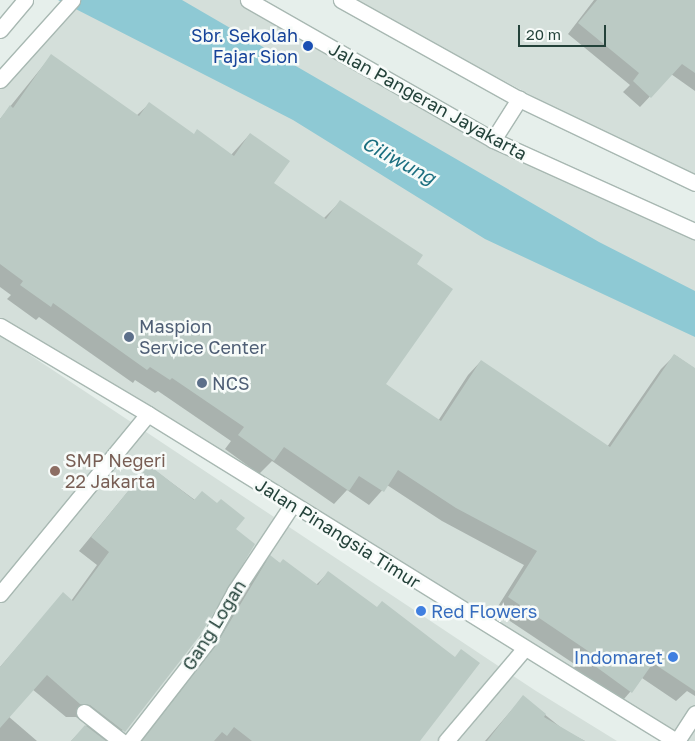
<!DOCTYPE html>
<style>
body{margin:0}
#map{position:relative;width:695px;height:741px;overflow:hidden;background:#e6efeb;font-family:"Golos Text",sans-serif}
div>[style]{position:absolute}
.built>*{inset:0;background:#d4dfda}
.water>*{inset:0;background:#8ec9d4}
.shadow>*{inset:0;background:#0003}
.building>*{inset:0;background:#bbcac4}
.roads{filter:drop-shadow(1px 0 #a8b8b2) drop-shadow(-1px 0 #a8b8b2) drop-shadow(0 1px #a8b8b2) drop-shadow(0 -1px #a8b8b2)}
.service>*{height:15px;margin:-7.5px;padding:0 7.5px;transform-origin:7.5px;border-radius:7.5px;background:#fff}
.minor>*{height:15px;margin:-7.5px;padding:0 7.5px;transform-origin:7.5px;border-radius:7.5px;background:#fff}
.tertiary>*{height:15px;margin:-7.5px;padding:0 7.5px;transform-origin:7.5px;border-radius:7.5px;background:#fff}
.secondary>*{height:15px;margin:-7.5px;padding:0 7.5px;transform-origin:7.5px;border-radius:7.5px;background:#fff}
.dots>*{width:14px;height:14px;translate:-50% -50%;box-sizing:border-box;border:2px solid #f7fbf9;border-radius:50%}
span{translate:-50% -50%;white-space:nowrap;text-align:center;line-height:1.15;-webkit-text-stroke:5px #f7fbf9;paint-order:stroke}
.transit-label{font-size:18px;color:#164399}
.right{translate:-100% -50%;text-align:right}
.street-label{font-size:18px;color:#24423a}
.service-label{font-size:18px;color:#4e5e75}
.left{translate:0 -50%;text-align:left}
.education-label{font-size:18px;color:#785e54}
.shop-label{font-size:18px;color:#366cbe}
.water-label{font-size:19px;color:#1c6f80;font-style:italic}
.scale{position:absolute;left:518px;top:25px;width:88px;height:22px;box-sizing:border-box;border:2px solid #24423a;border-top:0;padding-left:6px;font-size:15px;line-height:18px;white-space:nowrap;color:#24423a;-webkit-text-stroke:4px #f7fbf9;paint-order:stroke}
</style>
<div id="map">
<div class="built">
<i style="clip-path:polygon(74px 0,248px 0,400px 88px,695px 231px,695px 741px,674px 741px,0 328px,0 80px)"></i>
<i style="clip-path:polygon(351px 0,695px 0,695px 182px)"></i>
<i style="clip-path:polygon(0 335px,536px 691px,617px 741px,0 741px)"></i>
</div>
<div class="water">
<i style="clip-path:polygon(58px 0,182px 0,599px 242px,695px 291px,695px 337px,485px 239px,293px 120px)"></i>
</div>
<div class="shadow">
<i style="clip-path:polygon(594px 0,695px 0,695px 91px,671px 74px,640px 107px,623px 92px,630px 85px,568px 34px)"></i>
<i style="clip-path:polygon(51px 56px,136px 116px,149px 104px,193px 136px,231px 155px,250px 134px,272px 183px,323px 219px,340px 202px,415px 264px,385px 384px,438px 421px,468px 375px,481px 361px,607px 447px,661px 369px,675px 355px,695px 369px,695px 696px,687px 691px,676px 701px,642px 678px,618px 706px,571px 672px,576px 665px,495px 611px,524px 565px,442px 521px,387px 485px,369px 505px,347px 490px,334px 504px,272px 461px,259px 474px,225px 449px,231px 441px,158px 391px,155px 393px,135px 380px,133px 383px,39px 317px,36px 320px,7px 299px,11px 295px,0 287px,0 119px)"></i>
<i style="clip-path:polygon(149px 466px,234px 529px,200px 633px,114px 741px,71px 741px,87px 725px,76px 717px,66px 717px,32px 689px,8px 716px,37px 741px,0 741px,0 667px,63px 594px,71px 601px,97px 565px,79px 551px)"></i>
<i style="clip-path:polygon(270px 557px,316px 585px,328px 573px,419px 741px,140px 741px,204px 659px,257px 570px)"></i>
<i style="clip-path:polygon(523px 697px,564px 730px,585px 741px,485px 741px)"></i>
</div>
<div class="building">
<i style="clip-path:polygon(597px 0,695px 0,695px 73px,682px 64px,651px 98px,633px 81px,639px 73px,578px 23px)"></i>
<i style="clip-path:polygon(51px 54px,139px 116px,149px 102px,194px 134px,197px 129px,234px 156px,250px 133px,290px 161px,274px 183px,326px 219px,340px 200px,423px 255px,417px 264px,453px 289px,386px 384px,441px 421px,481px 360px,610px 447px,674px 354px,695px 368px,695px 691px,653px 663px,632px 693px,584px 658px,588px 651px,508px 597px,537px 551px,456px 508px,398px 470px,384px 492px,359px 476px,349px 491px,284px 447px,274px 461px,238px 435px,244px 427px,172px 378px,170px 380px,150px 367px,147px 370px,53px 303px,51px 307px,20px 285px,23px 281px,0 264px,0 119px,10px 105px,13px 108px)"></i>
<i style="clip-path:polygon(149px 465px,194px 500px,202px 491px,217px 503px,221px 499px,245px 518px,236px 529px,255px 544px,201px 634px,125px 732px,90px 705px,80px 704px,47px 675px,0 728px,0 667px,63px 592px,73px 601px,109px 552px,91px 537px)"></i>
<i style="clip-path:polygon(270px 555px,280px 563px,283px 559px,318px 585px,328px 571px,377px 607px,382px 601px,455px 657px,461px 649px,480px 663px,420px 741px,252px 741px,234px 727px,227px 736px,222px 732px,214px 741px,142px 741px,216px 645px)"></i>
<i style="clip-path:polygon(523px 695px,546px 714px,544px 717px,585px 741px,487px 741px)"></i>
<i style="clip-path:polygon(85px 725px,106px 741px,71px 741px)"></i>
</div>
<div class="roads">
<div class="service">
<i style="left:0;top:30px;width:39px;rotate:-50deg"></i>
</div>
<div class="minor">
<i style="left:0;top:594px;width:233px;rotate:-50.6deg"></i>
<i style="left:84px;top:712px;width:47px;rotate:38.1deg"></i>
<i style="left:130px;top:741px;width:129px;rotate:-52.2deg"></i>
<i style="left:209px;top:639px;width:55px;rotate:-61.6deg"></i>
<i style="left:235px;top:591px;width:103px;rotate:-56.5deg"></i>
<i style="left:446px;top:741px;width:121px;rotate:-49.7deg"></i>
<i style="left:677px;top:741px;width:33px;rotate:-57deg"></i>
</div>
<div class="tertiary">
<i style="left:0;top:326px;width:172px;rotate:30.7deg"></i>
<i style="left:148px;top:414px;width:621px;rotate:31.77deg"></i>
</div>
<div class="secondary">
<i style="left:248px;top:0;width:282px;rotate:29.7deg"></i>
<i style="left:493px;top:140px;width:222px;rotate:24.3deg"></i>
<i style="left:341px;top:0;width:204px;rotate:29.1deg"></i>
<i style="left:519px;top:99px;width:195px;rotate:25.5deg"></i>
<i style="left:0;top:80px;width:108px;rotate:-48deg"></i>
<i style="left:493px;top:140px;width:49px;rotate:-57.6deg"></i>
</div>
</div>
<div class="dots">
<i style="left:308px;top:46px;background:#1a4fb4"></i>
<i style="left:129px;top:337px;background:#5c6f8a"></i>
<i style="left:202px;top:383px;background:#5c6f8a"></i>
<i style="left:55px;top:471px;background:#8d6e63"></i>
<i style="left:421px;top:611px;background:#3f7fe0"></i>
<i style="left:673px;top:657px;background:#3f7fe0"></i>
</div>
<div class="transit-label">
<span class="right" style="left:298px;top:46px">Sbr. Sekolah<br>Fajar Sion</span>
</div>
<div class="street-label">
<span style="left:428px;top:101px;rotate:29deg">Jalan Pangeran Jayakarta</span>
<span style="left:338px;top:533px;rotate:32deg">Jalan Pinangsia Timur</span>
<span style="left:214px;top:625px;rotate:-58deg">Gang Logan</span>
</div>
<div class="service-label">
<span class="left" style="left:139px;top:337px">Maspion<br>Service Center</span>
<span class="left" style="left:212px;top:383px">NCS</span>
</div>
<div class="education-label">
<span class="left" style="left:65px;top:471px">SMP Negeri<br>22 Jakarta</span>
</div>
<div class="shop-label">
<span class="left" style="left:431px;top:611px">Red Flowers</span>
<span class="right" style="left:663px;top:657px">Indomaret</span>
</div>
<div class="water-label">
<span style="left:399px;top:160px;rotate:28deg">Ciliwung</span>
</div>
<div class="scale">20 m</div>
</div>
